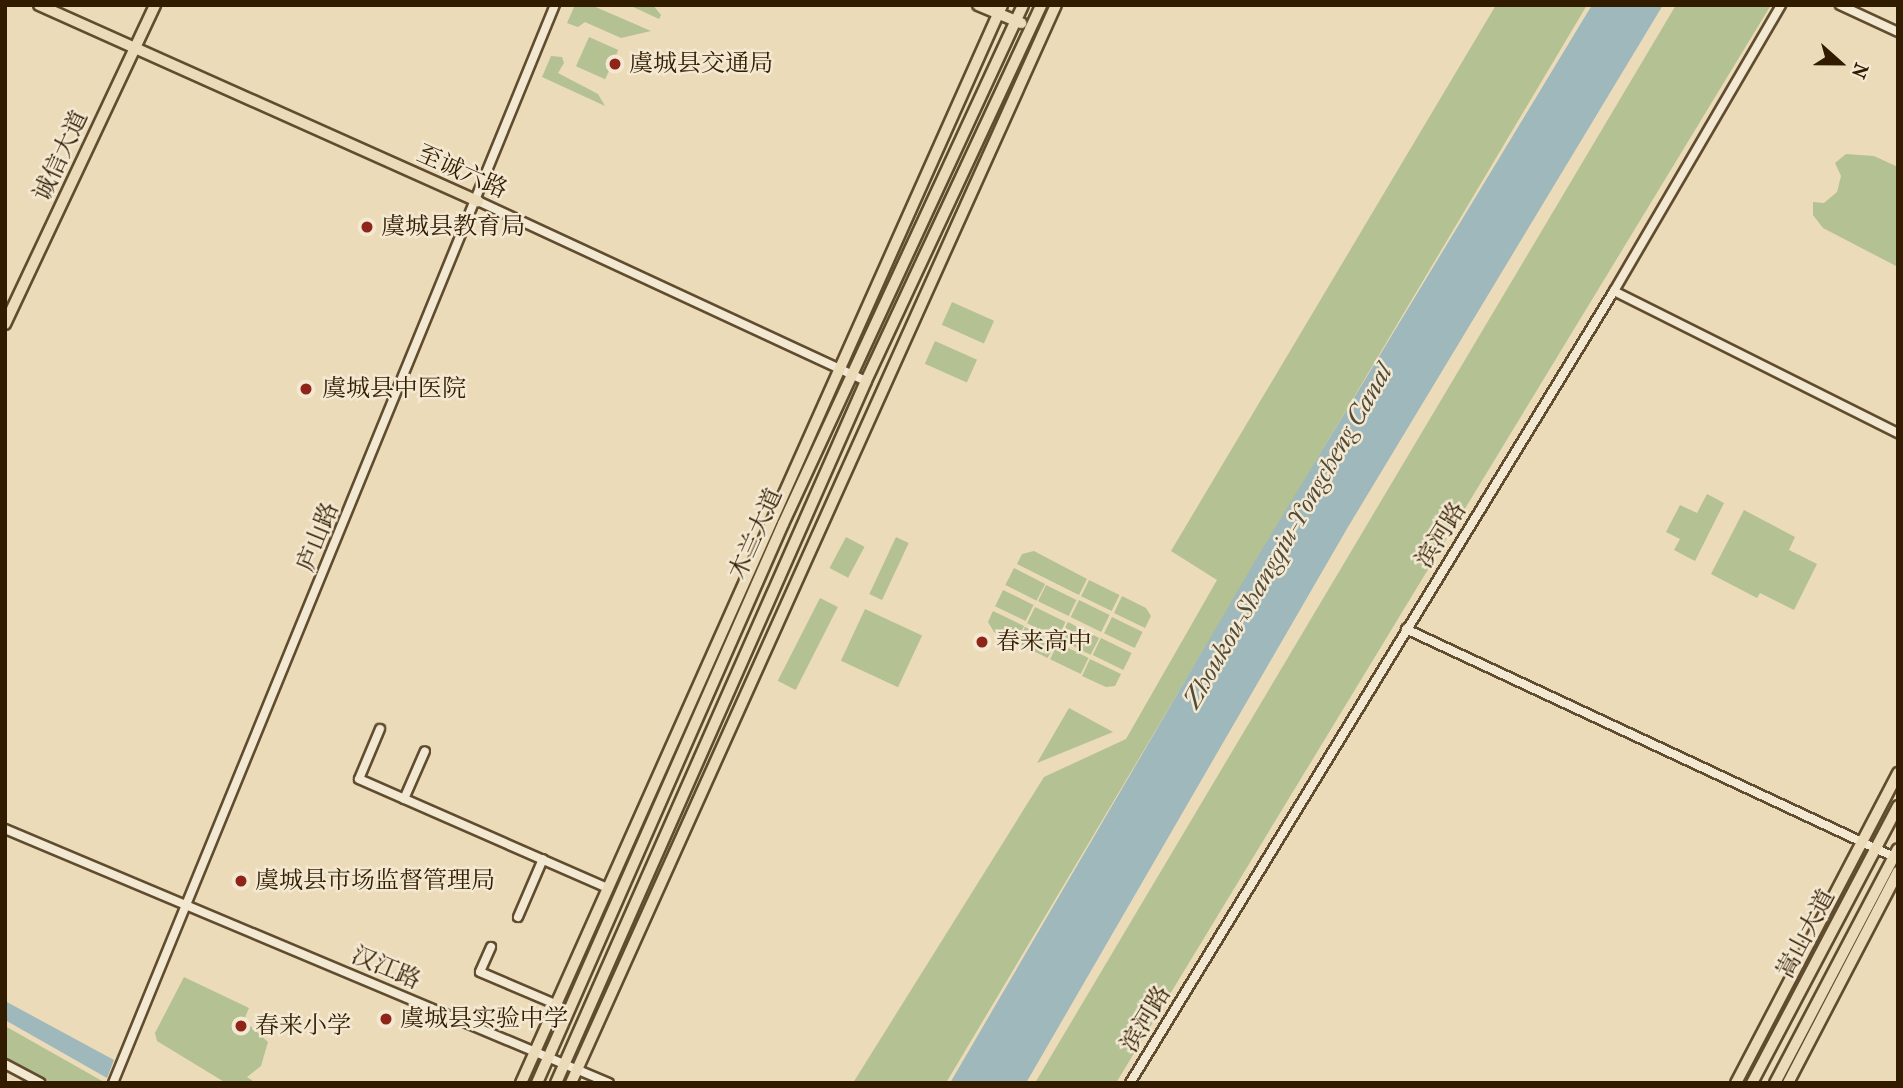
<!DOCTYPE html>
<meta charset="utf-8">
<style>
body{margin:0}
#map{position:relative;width:1903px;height:1088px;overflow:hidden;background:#ecdbb9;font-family:"IM FELL French Canon","Noto Serif SC",serif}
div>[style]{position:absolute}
.green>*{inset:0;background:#b3c193;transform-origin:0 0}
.water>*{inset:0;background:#9eb8bb}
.roads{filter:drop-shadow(2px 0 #604c2e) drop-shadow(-2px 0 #604c2e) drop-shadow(0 2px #604c2e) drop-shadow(0 -2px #604c2e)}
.minor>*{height:8px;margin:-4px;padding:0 4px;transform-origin:4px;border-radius:4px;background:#f3e8d2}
.major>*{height:10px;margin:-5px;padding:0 5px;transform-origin:5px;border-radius:5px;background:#ecdbb9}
.dots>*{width:19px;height:19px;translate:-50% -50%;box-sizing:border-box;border:4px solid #f3e8d2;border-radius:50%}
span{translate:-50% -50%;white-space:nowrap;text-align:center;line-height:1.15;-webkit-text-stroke:5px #f3e8d2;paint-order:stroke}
.poi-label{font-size:24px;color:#321c00}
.left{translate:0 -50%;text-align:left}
.street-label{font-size:24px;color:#321c00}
.water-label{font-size:26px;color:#524b38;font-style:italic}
.frame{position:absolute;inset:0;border:7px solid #321c00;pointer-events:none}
.north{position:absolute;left:1805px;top:28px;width:70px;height:70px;-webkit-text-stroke:5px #f3e8d2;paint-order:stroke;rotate:111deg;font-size:19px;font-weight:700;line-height:28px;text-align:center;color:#321c00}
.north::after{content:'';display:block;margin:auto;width:24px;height:32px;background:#321c00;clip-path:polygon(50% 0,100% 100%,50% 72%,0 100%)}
</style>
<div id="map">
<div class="green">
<i style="clip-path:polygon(575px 5px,591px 5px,651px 31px,621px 38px,585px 22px,578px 27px,567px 23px)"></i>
<i style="clip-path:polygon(629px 5px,653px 5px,661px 15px,659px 19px)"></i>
<i style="clip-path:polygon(1496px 5px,1587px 5px,946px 1083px,853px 1083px,1044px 777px,1126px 739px,1217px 580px,1171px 551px)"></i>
<i style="clip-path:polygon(1676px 5px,1771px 5px,1116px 1083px,1035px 1083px)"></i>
<i style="left:589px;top:37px;width:32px;height:32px;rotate:24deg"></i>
<i style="clip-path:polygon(551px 56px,562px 57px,564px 63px,558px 73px,598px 94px,605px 106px,542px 77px)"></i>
<i style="clip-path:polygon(1846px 154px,1874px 156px,1898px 167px,1898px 267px,1823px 228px,1813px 215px,1813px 202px,1824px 203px,1837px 192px,1841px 176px,1835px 163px)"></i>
<i style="left:952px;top:302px;width:46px;height:25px;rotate:24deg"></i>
<i style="left:935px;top:341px;width:46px;height:25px;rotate:24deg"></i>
<i style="clip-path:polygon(1707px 494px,1724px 503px,1695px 561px,1674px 550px,1680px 539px,1666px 532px,1680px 505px,1697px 513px)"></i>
<i style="clip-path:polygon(1744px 510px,1795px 537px,1789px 550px,1817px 564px,1794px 610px,1760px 593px,1757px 598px,1711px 574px)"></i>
<i style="left:846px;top:537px;width:21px;height:35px;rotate:28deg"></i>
<i style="left:896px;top:537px;width:14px;height:63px;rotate:25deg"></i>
<i style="clip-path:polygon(1034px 551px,1087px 579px,1079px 595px,1017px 564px,1022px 554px)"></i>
<i style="left:1014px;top:568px;width:35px;height:19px;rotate:27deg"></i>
<i style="left:1089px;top:580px;width:34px;height:18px;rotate:26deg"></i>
<i style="left:1046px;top:585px;width:34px;height:18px;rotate:26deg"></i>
<i style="left:1003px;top:590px;width:34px;height:18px;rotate:26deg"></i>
<i style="clip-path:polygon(1122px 596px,1146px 608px,1151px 616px,1145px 628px,1114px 613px)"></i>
<i style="left:820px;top:598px;width:20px;height:93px;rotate:27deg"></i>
<i style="left:1079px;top:600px;width:34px;height:19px;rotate:26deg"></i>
<i style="left:1035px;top:607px;width:34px;height:18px;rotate:26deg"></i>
<i style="left:865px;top:609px;width:63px;height:57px;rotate:25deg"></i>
<i style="clip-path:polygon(993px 611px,1024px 626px,1016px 643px,994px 632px,988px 622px)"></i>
<i style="left:1112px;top:617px;width:34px;height:18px;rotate:26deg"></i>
<i style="left:1068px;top:622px;width:35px;height:19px;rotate:27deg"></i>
<i style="left:1025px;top:627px;width:34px;height:18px;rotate:26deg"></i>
<i style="left:1101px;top:638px;width:34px;height:19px;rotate:26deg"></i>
<i style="left:1058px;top:643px;width:34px;height:18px;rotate:26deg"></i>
<i style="clip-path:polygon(1090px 659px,1121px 674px,1115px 686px,1106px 687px,1082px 676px)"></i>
<i style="clip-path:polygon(1069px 708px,1113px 732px,1037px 763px)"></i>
<i style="clip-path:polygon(184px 977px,249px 1008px,244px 1020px,268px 1042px,261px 1066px,247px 1077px,256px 1083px,226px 1083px,157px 1041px,155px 1033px)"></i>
<i style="clip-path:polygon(5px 1026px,104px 1082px,104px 1083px,49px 1083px,5px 1059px)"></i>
</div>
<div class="water">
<i style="clip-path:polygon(1592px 5px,1663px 5px,1348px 527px,1026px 1083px,950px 1083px,1258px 556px)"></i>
<i style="clip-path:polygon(5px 1001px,114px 1060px,107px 1078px,5px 1020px)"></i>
</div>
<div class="roads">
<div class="minor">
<i style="left:1840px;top:5px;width:64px;rotate:25deg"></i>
<i style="left:478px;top:201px;width:428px;rotate:24.9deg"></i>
<i style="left:1614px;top:291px;width:318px;rotate:26.6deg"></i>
<i style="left:1406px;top:629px;width:539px;rotate:25.04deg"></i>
<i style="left:380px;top:729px;width:54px;rotate:112.8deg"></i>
<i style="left:359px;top:779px;width:271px;rotate:23.7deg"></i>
<i style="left:404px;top:799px;width:52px;rotate:-66.4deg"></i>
<i style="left:5px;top:829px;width:655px;rotate:22.81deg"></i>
<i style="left:518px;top:917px;width:63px;rotate:-66.7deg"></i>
<i style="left:491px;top:947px;width:27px;rotate:114deg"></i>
<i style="left:480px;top:972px;width:82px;rotate:23.1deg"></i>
<i style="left:5px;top:1064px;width:40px;rotate:28deg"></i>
<i style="left:113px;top:1083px;width:1165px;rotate:-67.71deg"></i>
<i style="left:1130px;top:1083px;width:928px;rotate:-58.57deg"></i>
<i style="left:1614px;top:291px;width:331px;rotate:-59.7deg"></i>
</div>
<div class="major">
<i style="left:39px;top:5px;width:481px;rotate:24.1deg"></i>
<i style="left:978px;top:5px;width:47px;rotate:22.7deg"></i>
<i style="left:5px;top:324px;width:353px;rotate:-64.8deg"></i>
<i style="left:521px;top:1083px;width:1180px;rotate:-65.95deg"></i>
<i style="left:537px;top:1083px;width:611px;rotate:-66.25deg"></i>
<i style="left:783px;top:524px;width:572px;rotate:-65.18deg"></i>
<i style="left:556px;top:1083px;width:767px;rotate:-66.17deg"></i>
<i style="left:866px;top:381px;width:415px;rotate:-65deg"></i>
<i style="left:571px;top:1083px;width:1182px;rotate:-65.78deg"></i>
<i style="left:1736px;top:1083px;width:350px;rotate:-62.4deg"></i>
<i style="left:1752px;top:1083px;width:313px;rotate:-62.2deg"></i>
<i style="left:1775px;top:1083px;width:264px;rotate:-62.3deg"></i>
<i style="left:1788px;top:1083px;width:238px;rotate:-62.5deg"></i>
</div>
</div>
<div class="dots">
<i style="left:615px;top:64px;background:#8f2418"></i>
<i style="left:367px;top:227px;background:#8f2418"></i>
<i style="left:306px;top:389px;background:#8f2418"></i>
<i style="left:982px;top:642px;background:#8f2418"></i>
<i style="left:241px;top:881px;background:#8f2418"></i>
<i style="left:386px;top:1019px;background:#8f2418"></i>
<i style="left:241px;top:1026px;background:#8f2418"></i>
</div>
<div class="poi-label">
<span class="left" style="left:629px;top:64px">虞城县交通局</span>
<span class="left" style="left:381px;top:227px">虞城县教育局</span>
<span class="left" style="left:322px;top:389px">虞城县中医院</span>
<span class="left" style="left:996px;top:642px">春来高中</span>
<span class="left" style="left:255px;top:881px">虞城县市场监督管理局</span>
<span class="left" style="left:400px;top:1019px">虞城县实验中学</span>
<span class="left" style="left:255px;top:1026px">春来小学</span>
</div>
<div class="street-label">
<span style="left:61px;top:156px;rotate:-65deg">诚信大道</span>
<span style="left:462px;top:172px;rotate:24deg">至诚六路</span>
<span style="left:756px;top:534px;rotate:-66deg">木兰大道</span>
<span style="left:1441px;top:535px;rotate:-58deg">滨河路</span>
<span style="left:318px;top:537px;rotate:-68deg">庐山路</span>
<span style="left:1806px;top:934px;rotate:-62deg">嵩山大道</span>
<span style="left:386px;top:968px;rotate:23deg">汉江路</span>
<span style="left:1146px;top:1019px;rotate:-59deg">滨河路</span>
</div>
<div class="water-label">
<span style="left:1288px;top:536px;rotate:-60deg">Zhoukou-Shangqiu-Yongcheng Canal</span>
</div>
<div class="frame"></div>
<div class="north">N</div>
</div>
